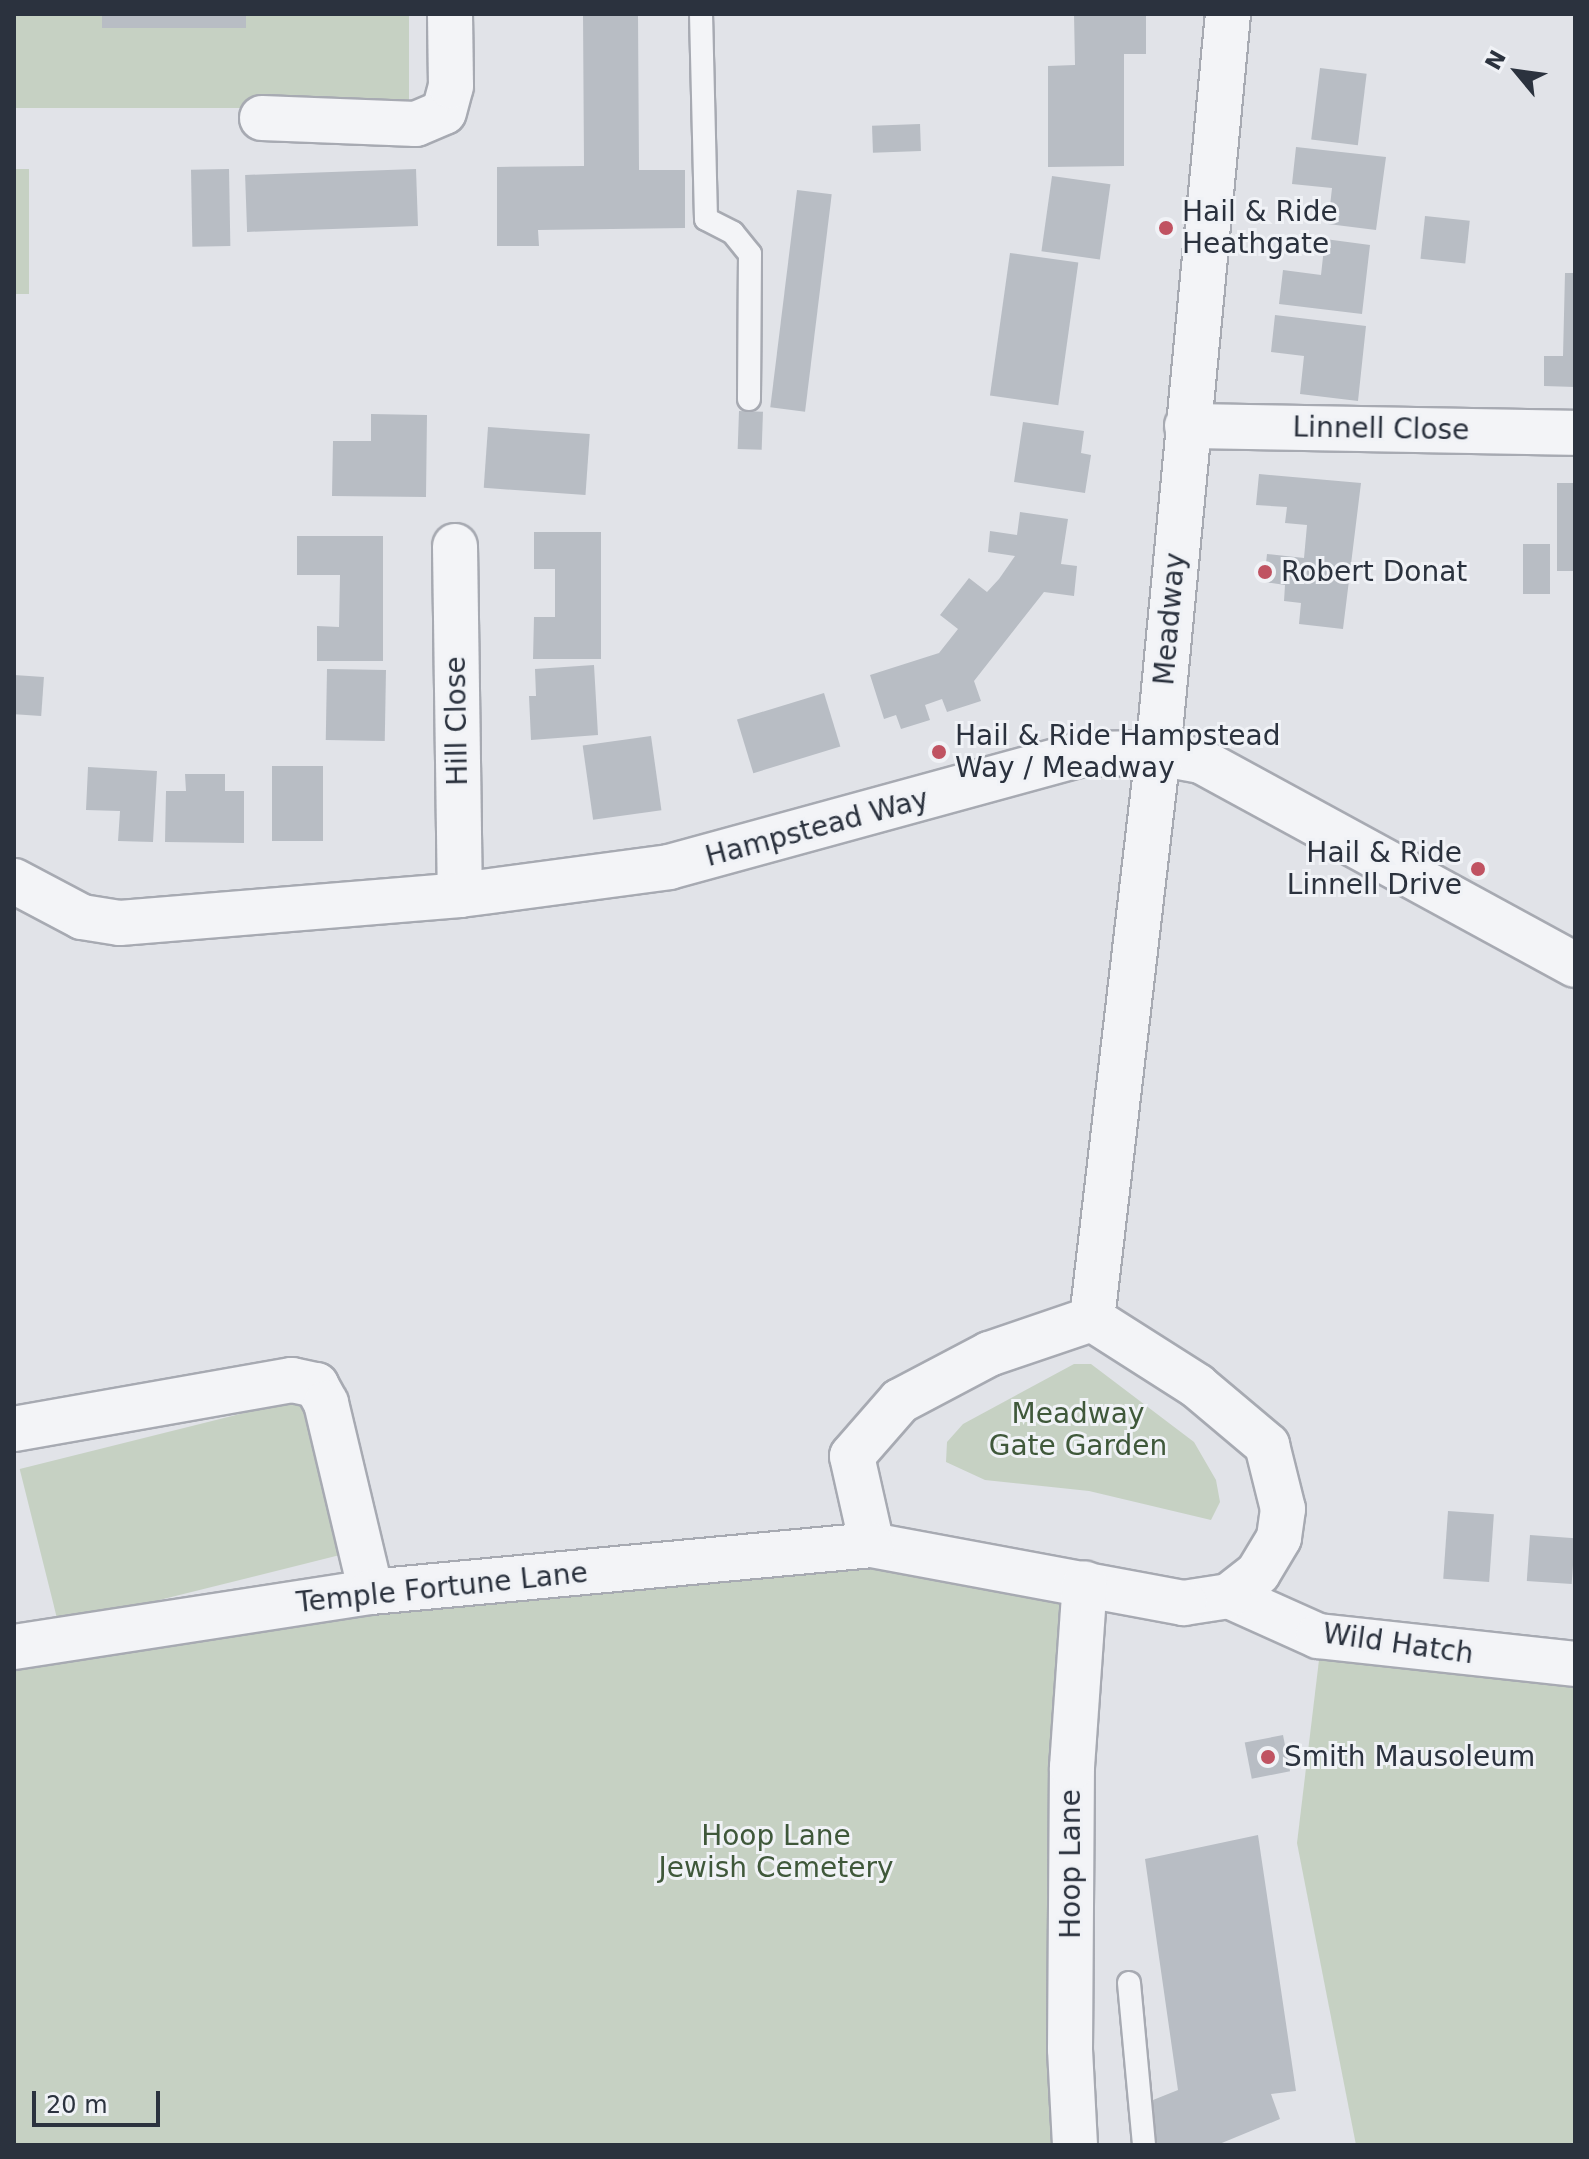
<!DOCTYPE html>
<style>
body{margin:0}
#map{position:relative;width:1589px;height:2159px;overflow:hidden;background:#e1e3e8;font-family:"DejaVu Sans",sans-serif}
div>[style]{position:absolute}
.green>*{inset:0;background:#c6d1c3;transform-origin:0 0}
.building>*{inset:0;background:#b8bdc4;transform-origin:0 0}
.roads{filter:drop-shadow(2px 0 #a7aab2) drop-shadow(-2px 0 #a7aab2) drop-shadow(0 2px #a7aab2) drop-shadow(0 -2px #a7aab2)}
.service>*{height:22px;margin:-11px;padding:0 11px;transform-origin:11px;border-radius:11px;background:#f3f4f7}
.minor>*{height:44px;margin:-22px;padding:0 22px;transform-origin:22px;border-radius:22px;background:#f3f4f7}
.tertiary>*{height:44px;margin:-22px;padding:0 22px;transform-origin:22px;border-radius:22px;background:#f3f4f7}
.dots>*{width:22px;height:22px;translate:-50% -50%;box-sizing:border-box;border:4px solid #f0f2f6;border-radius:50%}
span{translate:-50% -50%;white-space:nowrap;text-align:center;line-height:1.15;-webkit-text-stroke:6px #f0f2f6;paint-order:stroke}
.poi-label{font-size:28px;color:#2b323e}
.left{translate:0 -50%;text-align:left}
.right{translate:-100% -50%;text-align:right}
.street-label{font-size:28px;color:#2b323e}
.park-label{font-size:28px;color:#3f583a}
.frame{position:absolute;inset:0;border:16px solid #2b323e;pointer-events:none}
.north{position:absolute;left:1477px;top:32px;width:80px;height:80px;-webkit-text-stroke:6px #f0f2f6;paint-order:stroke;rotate:299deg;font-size:22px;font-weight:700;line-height:32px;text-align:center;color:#2b323e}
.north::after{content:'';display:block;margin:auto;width:28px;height:36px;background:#2b323e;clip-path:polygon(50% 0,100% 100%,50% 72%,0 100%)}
.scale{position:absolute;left:32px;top:2091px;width:128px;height:36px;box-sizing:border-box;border:4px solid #2b323e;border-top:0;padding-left:10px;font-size:24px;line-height:28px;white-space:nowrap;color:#2b323e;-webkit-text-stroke:6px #f0f2f6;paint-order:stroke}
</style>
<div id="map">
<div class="green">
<i style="left:14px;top:14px;width:395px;height:94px"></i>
<i style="left:14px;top:169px;width:15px;height:125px"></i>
<i style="clip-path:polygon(1074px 1364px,1091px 1364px,1194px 1442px,1216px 1480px,1220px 1502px,1211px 1520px,1089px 1491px,985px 1480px,946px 1462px,947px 1442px,963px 1424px)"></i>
<i style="left:304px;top:1398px;width:161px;height:293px;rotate:76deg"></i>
<i style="clip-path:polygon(872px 1545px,1085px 1583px,1075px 2145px,14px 2145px,14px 1650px)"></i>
<i style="clip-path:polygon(1319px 1660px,1575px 1684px,1575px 2145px,1356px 2145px,1297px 1843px)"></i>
</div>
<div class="building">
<i style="left:102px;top:14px;width:144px;height:14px"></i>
<i style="clip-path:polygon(583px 14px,638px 14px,639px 170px,685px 170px,685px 228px,538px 230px,539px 246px,497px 246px,497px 167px,584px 166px)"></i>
<i style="clip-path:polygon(1074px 14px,1146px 14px,1146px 54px,1124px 54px,1124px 166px,1048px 167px,1048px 66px,1075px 65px)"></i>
<i style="left:1320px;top:68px;width:47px;height:72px;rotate:7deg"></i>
<i style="left:920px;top:124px;width:27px;height:48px;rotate:88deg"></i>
<i style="clip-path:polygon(1296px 147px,1386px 157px,1376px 230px,1328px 224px,1332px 188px,1292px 184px)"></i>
<i style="left:229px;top:169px;width:77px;height:38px;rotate:89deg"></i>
<i style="left:416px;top:169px;width:57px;height:171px;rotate:88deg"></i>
<i style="left:1052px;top:176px;width:59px;height:76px;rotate:8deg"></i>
<i style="left:797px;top:190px;width:35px;height:219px;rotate:7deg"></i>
<i style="left:1425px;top:216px;width:45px;height:43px;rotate:6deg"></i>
<i style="clip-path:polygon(1325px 239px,1370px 245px,1362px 314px,1279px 304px,1283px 270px,1321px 275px)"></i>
<i style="left:1010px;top:253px;width:69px;height:144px;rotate:8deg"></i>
<i style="clip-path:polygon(1565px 273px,1575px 273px,1575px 387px,1544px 386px,1544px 356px,1563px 356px)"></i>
<i style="clip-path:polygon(1275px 315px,1366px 326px,1358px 401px,1300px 394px,1304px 356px,1271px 352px)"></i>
<i style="left:739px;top:411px;width:24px;height:38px;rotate:2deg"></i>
<i style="clip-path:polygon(371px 414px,427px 415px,426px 497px,332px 496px,333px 441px,371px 441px)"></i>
<i style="clip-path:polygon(1023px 422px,1084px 431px,1081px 453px,1091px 455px,1085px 493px,1014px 482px)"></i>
<i style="left:488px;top:427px;width:102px;height:61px;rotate:4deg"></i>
<i style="clip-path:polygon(1259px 474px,1361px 483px,1343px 629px,1299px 624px,1301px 603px,1284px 601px,1285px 585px,1264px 582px,1267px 554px,1304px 558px,1307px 525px,1285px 523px,1287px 507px,1256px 505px)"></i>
<i style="left:1557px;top:483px;width:18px;height:88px"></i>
<i style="clip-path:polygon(1020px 512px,1068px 519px,1061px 564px,1077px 566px,1074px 596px,1044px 592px,974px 681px,981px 701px,947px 712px,942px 699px,925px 705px,930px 720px,901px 729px,896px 715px,884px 719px,870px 675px,939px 653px,958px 629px,940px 615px,969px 578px,987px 592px,999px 579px,1015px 556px,988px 552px,990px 531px,1017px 535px)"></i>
<i style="clip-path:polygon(534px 532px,601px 532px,601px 659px,533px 659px,534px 617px,555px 617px,555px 569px,534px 569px)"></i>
<i style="clip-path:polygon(297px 536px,383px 536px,383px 661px,317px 661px,317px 626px,339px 627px,340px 575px,297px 575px)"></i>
<i style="left:1523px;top:544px;width:27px;height:50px"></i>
<i style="clip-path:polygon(594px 665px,598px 735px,531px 740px,529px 696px,536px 696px,535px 669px)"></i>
<i style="left:327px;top:669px;width:59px;height:71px;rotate:1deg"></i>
<i style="left:14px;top:675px;width:30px;height:39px;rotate:4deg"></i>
<i style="left:824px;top:693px;width:56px;height:91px;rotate:73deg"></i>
<i style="left:651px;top:736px;width:75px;height:69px;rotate:82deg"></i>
<i style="left:272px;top:766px;width:51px;height:75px"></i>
<i style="clip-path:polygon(88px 767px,157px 771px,153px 842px,118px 841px,120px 811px,86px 810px)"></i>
<i style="clip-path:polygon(185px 774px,225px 774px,225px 791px,244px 791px,244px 843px,165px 842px,166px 791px,186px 791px)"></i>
<i style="left:1448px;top:1511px;width:46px;height:68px;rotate:4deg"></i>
<i style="left:1530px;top:1535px;width:45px;height:46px;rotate:4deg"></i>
<i style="left:1283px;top:1735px;width:37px;height:39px;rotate:79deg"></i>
<i style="clip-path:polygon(1258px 1835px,1296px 2091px,1271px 2094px,1280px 2119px,1217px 2145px,1156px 2145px,1148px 2102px,1178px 2090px,1145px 1859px)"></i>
</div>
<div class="roads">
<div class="service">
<i style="left:701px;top:14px;width:205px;rotate:88.6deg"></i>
<i style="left:706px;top:219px;width:30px;rotate:27deg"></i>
<i style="left:733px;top:233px;width:27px;rotate:51deg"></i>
<i style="left:750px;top:254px;width:145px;rotate:90.4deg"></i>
<i style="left:1129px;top:1983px;width:163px;rotate:84.7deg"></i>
</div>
<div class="minor">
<i style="left:262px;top:118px;width:154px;rotate:2.2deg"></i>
<i style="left:416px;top:124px;width:30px;rotate:-23deg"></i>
<i style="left:444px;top:112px;width:27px;rotate:-75deg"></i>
<i style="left:451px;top:86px;width:72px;rotate:-90.8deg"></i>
<i style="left:1187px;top:426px;width:388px;rotate:1deg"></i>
<i style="left:455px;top:546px;width:349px;rotate:89.2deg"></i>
<i style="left:14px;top:881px;width:77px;rotate:27.9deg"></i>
<i style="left:82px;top:917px;width:38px;rotate:9deg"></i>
<i style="left:120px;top:923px;width:341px;rotate:-4.7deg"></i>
<i style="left:460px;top:895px;width:211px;rotate:-7.6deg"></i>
<i style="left:669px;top:867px;width:428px;rotate:-15.3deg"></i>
<i style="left:1082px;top:754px;width:76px;rotate:-0.8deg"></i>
<i style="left:14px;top:1429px;width:282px;rotate:-10deg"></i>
<i style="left:292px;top:1380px;width:25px;rotate:12deg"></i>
<i style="left:316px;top:1385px;width:21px;rotate:61deg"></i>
<i style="left:326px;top:1403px;width:194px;rotate:76.6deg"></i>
<i style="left:1229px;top:1596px;width:98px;rotate:24.2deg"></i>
<i style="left:1318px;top:1636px;width:259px;rotate:6.2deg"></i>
</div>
<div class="tertiary">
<i style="left:1158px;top:753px;width:44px;rotate:10.5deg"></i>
<i style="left:1201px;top:761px;width:426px;rotate:28.6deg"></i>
<i style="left:1092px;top:1319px;width:570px;rotate:-83.35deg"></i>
<i style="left:1158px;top:753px;width:742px;rotate:-84.59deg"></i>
<i style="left:1092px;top:1319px;width:125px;rotate:32.5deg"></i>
<i style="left:1197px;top:1386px;width:92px;rotate:40.1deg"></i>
<i style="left:1267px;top:1445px;width:66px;rotate:76deg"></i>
<i style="left:1283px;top:1509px;width:29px;rotate:98deg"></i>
<i style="left:1279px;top:1538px;width:41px;rotate:121deg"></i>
<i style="left:1258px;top:1573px;width:37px;rotate:142deg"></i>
<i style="left:1229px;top:1596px;width:46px;rotate:171.2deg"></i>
<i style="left:1184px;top:1603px;width:317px;rotate:-169.5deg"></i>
<i style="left:872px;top:1545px;width:91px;rotate:-102.7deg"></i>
<i style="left:852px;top:1456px;width:73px;rotate:-48.9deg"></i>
<i style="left:900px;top:1401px;width:101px;rotate:-27.8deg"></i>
<i style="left:989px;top:1354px;width:109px;rotate:-18.8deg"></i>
<i style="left:14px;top:1647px;width:361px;rotate:-8.8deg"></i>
<i style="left:371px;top:1592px;width:503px;rotate:-5.36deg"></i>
<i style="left:1075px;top:2145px;width:96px;rotate:-93deg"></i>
<i style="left:1070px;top:2049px;width:282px;rotate:-89.6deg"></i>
<i style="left:1072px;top:1767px;width:184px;rotate:-86deg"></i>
</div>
</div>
<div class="dots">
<i style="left:1166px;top:228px;background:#c05362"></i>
<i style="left:1265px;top:572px;background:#c05362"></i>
<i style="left:939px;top:752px;background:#c05362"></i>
<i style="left:1478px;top:869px;background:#c05362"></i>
<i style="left:1268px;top:1757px;background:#c05362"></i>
</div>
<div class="poi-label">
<span class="left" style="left:1182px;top:228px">Hail &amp; Ride<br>Heathgate</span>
<span class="left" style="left:1281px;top:572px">Robert Donat</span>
<span class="left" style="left:955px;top:752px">Hail &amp; Ride Hampstead<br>Way / Meadway</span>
<span class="right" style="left:1462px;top:869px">Hail &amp; Ride<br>Linnell Drive</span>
<span class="left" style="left:1284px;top:1757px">Smith Mausoleum</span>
</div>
<div class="street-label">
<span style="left:1381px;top:429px;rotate:1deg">Linnell Close</span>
<span style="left:1170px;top:619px;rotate:-85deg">Meadway</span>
<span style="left:457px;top:721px;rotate:-91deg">Hill Close</span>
<span style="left:817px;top:828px;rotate:-15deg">Hampstead Way</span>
<span style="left:442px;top:1588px;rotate:-6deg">Temple Fortune Lane</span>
<span style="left:1398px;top:1644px;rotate:8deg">Wild Hatch</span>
<span style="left:1071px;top:1864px;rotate:-90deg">Hoop Lane</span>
</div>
<div class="park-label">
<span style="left:1078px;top:1430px">Meadway<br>Gate Garden</span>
<span style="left:776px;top:1852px">Hoop Lane<br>Jewish Cemetery</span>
</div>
<div class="frame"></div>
<div class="north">N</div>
<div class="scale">20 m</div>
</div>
